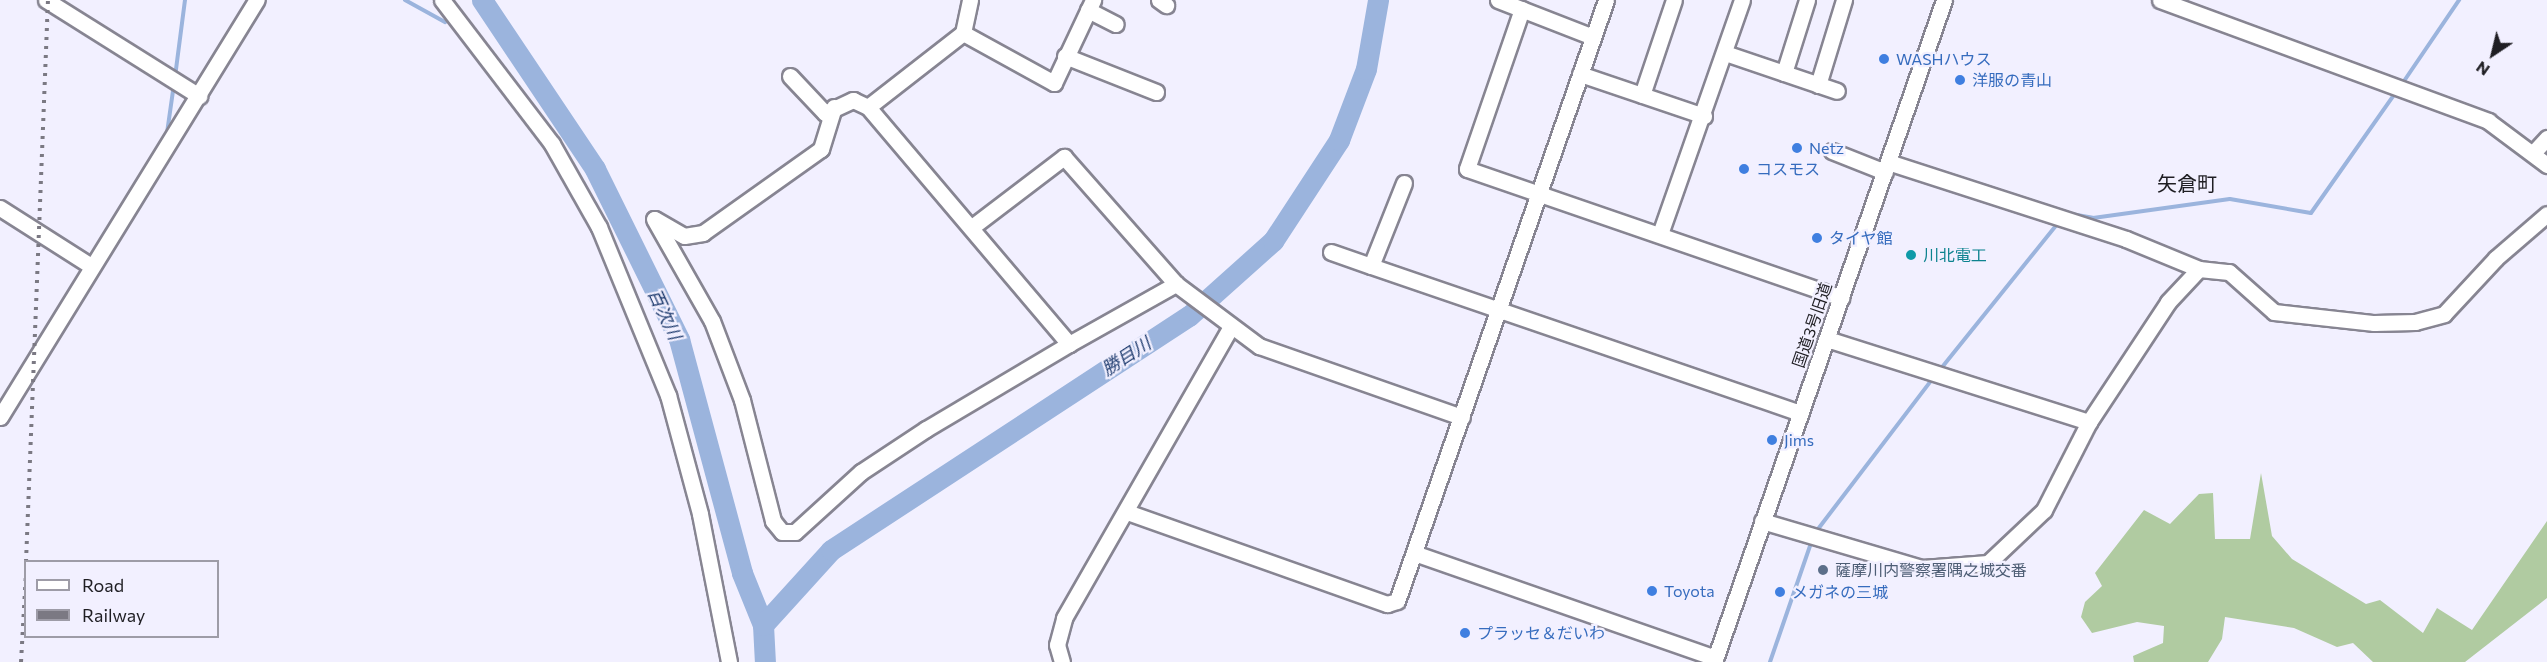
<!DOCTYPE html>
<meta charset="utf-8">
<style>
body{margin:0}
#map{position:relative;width:2547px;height:662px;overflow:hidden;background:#f2f0ff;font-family:Commissioner,"Noto Sans JP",sans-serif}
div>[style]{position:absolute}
.forest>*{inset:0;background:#b0cba1}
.stream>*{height:4px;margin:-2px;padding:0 2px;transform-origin:2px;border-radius:2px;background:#9bb4dd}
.river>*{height:21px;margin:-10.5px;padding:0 10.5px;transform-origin:10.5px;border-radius:10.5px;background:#9bb4dd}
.roads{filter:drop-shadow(2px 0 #878592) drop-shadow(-2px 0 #878592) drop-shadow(0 2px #878592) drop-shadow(0 -2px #878592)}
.minor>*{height:15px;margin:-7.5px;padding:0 7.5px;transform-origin:7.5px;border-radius:7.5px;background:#fff}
.rail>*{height:4px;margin-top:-2px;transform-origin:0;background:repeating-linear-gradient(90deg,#7b7983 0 3px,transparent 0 9px)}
.dots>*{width:16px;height:16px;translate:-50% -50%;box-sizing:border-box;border:3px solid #f2f0ff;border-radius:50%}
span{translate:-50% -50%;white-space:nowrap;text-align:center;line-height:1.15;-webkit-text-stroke:4.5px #f2f0ff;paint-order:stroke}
.shop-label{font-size:16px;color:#366cbe}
.left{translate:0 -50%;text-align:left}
.culture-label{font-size:16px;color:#0d838f}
.street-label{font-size:16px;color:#1f1e23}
.service-label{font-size:16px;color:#4e5e75}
.water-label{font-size:18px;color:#1f3c6f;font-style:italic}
.quarter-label{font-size:20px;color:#1f1e23}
.legend{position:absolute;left:24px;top:560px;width:195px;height:78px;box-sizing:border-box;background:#f2f0ff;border:2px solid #9e9ca7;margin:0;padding:8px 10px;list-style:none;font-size:18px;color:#1f1e23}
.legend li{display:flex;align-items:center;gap:12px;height:30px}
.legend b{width:30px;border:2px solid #9e9ca7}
.north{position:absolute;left:2463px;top:24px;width:60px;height:60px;-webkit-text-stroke:4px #f2f0ff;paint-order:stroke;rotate:215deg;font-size:16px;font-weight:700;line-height:24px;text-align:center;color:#1f1e23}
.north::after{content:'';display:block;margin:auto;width:21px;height:27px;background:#1f1e23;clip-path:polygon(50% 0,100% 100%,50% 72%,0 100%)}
</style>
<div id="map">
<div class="forest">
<i style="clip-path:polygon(2261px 473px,2272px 536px,2292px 559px,2366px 604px,2380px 600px,2423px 633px,2437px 608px,2472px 630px,2547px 521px,2547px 598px,2465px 662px,2373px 662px,2353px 643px,2337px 647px,2294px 628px,2225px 617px,2222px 639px,2208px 662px,2134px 662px,2133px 656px,2163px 643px,2164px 626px,2137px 622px,2092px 633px,2081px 617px,2085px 602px,2102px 586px,2095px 573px,2144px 510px,2170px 524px,2199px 494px,2213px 493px,2215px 539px,2250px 539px)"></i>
</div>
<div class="stream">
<i style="left:405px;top:0;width:46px;rotate:28.8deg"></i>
<i style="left:175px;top:77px;width:78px;rotate:-82.6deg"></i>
<i style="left:2402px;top:84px;width:102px;rotate:-55.8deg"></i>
<i style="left:167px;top:133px;width:49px;rotate:-81.9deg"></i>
<i style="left:2071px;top:214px;width:22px;rotate:10deg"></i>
<i style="left:2093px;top:218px;width:138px;rotate:-7.9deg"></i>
<i style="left:2230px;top:199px;width:82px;rotate:9.8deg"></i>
<i style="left:2311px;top:213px;width:148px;rotate:-54.9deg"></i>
<i style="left:1939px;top:371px;width:190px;rotate:-51.2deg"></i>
<i style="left:1815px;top:533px;width:196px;rotate:-52.7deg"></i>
<i style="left:1770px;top:662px;width:129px;rotate:-71deg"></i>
</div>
<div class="river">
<i style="left:482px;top:0;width:203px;rotate:56.2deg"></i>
<i style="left:595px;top:169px;width:190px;rotate:63.7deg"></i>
<i style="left:679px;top:339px;width:242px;rotate:74.9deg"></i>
<i style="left:742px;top:573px;width:56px;rotate:68deg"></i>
<i style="left:763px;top:625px;width:37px;rotate:87deg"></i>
<i style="left:763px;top:625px;width:101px;rotate:-47.8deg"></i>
<i style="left:831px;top:550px;width:428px;rotate:-33.2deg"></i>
<i style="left:1189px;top:316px;width:113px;rotate:-41.8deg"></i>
<i style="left:1273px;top:241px;width:121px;rotate:-56.8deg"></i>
<i style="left:1339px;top:140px;width:76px;rotate:-69.2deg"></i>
<i style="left:1366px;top:69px;width:70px;rotate:-80.1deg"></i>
</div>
<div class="roads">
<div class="minor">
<i style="left:46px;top:0;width:181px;rotate:32.1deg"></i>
<i style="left:442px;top:0;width:181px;rotate:52.6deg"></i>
<i style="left:552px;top:144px;width:95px;rotate:60.5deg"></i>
<i style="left:599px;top:227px;width:182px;rotate:67.7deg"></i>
<i style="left:668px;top:395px;width:123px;rotate:74.9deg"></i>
<i style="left:700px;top:514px;width:151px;rotate:78.9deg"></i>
<i style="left:1159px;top:0;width:9px;rotate:36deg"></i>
<i style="left:1498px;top:0;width:102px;rotate:21.3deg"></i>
<i style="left:2160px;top:0;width:350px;rotate:20.2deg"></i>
<i style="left:2488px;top:121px;width:74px;rotate:36.7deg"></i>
<i style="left:1522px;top:9px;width:169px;rotate:109deg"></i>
<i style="left:1467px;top:169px;width:396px;rotate:19deg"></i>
<i style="left:1088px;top:10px;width:31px;rotate:27deg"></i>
<i style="left:963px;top:33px;width:104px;rotate:28.8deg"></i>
<i style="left:1054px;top:83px;width:92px;rotate:-64.8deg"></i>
<i style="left:1725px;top:53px;width:118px;rotate:18.7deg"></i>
<i style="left:1065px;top:56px;width:98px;rotate:21.6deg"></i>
<i style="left:1784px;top:73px;width:77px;rotate:-72.5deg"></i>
<i style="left:1580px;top:74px;width:131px;rotate:18.7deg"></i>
<i style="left:790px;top:76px;width:51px;rotate:46.6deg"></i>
<i style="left:825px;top:113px;width:31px;rotate:-25deg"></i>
<i style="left:853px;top:100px;width:17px;rotate:25deg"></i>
<i style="left:868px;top:107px;width:311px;rotate:49.7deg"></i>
<i style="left:1069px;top:344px;width:123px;rotate:-29.3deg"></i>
<i style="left:1176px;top:284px;width:104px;rotate:36.8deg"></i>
<i style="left:1259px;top:346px;width:215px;rotate:19.3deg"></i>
<i style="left:1818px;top:85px;width:89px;rotate:-73deg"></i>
<i style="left:1642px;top:95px;width:100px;rotate:-71.4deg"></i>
<i style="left:834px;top:107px;width:44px;rotate:107.2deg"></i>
<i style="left:821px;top:149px;width:145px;rotate:144.6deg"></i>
<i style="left:703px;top:233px;width:19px;rotate:171deg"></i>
<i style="left:684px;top:236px;width:34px;rotate:-150deg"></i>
<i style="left:654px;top:219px;width:117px;rotate:60.4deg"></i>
<i style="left:712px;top:321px;width:85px;rotate:69.2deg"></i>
<i style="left:742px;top:400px;width:125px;rotate:75.6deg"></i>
<i style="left:773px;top:521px;width:14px;rotate:51deg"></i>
<i style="left:782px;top:532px;width:13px"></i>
<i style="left:795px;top:532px;width:89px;rotate:-42.3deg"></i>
<i style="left:861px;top:472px;width:78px;rotate:-33.5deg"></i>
<i style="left:926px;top:429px;width:166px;rotate:-30.7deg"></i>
<i style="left:868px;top:107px;width:120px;rotate:-37.9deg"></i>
<i style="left:963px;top:33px;width:34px;rotate:-78deg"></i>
<i style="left:1832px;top:151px;width:57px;rotate:21.6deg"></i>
<i style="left:2533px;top:153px;width:21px;rotate:-47deg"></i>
<i style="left:1888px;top:162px;width:250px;rotate:17.9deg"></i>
<i style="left:2126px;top:239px;width:79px;rotate:22.3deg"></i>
<i style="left:2199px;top:269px;width:30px;rotate:6deg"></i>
<i style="left:2229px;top:272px;width:60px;rotate:41.6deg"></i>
<i style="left:2274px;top:312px;width:101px;rotate:6.3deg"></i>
<i style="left:2374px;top:323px;width:41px;rotate:-1.4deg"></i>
<i style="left:2415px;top:322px;width:30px;rotate:-15deg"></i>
<i style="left:2444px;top:314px;width:76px;rotate:-47.1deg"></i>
<i style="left:2496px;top:258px;width:67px;rotate:-40.8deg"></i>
<i style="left:1404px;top:183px;width:89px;rotate:111.7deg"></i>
<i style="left:1371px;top:266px;width:454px;rotate:18.9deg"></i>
<i style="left:0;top:208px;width:108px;rotate:32.5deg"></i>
<i style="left:972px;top:227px;width:116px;rotate:-37.3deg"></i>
<i style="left:1064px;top:157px;width:169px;rotate:48.6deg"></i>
<i style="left:1660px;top:234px;width:248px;rotate:-70.7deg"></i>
<i style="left:1331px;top:252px;width:42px;rotate:19.3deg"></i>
<i style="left:1827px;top:339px;width:275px;rotate:17.6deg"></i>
<i style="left:0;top:417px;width:490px;rotate:-58.4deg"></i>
<i style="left:1127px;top:512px;width:276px;rotate:19.5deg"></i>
<i style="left:1387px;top:604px;width:10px;rotate:-17deg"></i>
<i style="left:1397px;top:601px;width:636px;rotate:-70.82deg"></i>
<i style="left:1762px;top:521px;width:167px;rotate:16.4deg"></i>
<i style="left:1922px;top:568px;width:66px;rotate:-4.3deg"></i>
<i style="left:1988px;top:563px;width:77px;rotate:-43.4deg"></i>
<i style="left:2044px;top:510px;width:99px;rotate:-62.9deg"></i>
<i style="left:2089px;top:422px;width:144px;rotate:-56.6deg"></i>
<i style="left:2168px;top:302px;width:45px;rotate:-46.8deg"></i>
<i style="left:1414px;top:553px;width:319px;rotate:19.2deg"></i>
<i style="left:1062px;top:662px;width:18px;rotate:-106deg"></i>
<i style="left:1057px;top:645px;width:28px;rotate:-75deg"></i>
<i style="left:1064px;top:618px;width:334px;rotate:-60.2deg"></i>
<i style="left:1714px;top:662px;width:701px;rotate:-70.84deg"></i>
</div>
</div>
<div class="rail">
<i style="left:26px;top:562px;width:562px;rotate:-87.76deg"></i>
<i style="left:21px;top:662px;width:90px;rotate:-86.8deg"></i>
</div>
<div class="dots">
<i style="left:1884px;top:59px;background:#3f7fe0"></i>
<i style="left:1960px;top:80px;background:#3f7fe0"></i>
<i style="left:1797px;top:148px;background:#3f7fe0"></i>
<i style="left:1744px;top:169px;background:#3f7fe0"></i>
<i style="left:1817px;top:238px;background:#3f7fe0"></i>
<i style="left:1911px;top:255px;background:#0f9aa8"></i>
<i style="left:1772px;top:440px;background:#3f7fe0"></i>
<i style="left:1823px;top:570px;background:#5c6f8a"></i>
<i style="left:1652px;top:591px;background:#3f7fe0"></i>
<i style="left:1780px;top:592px;background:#3f7fe0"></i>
<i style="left:1465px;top:633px;background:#3f7fe0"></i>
</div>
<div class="shop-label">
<span class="left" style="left:1896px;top:59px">WASHハウス</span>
<span class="left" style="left:1972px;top:80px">洋服の青山</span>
<span class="left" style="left:1809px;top:148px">Netz</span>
<span class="left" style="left:1756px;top:169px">コスモス</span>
<span class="left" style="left:1829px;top:238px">タイヤ館</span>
<span class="left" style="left:1784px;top:440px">Jims</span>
<span class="left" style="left:1664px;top:591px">Toyota</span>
<span class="left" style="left:1792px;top:592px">メガネの三城</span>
<span class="left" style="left:1477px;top:633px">プラッセ＆だいわ</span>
</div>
<div class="culture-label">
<span class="left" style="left:1923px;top:255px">川北電工</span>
</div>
<div class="street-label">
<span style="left:1812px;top:325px;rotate:-71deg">国道3号旧道</span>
</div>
<div class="service-label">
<span class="left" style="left:1835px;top:570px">薩摩川内警察署隅之城交番</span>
</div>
<div class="water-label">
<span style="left:665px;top:314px;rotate:65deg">百次川</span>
<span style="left:1126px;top:356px;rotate:-33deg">勝目川</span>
</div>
<div class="quarter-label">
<span style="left:2187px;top:183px">矢倉町</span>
</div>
<ul class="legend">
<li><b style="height:8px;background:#fff"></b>Road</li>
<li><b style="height:8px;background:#7b7983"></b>Railway</li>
</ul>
<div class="north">N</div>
</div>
